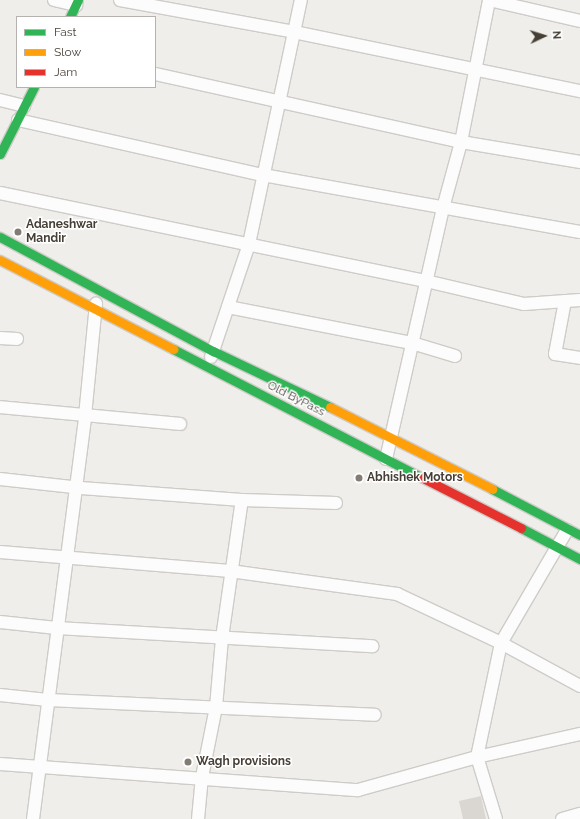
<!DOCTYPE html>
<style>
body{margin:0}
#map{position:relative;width:580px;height:819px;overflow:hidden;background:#f0eeeb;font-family:Raleway,sans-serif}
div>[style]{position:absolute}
.building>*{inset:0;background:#dad7d3}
.roads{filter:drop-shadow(1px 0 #ceccc8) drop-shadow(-1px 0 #ceccc8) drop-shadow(0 1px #ceccc8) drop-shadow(0 -1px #ceccc8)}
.street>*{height:12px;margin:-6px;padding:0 6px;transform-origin:6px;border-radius:6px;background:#fdfcfc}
.fast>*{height:9px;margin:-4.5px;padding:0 4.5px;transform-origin:4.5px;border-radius:4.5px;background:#30b455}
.slow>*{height:9px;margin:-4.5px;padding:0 4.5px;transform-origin:4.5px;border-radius:4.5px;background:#ff9f0a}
.jam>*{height:9px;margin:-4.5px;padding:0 4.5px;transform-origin:4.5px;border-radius:4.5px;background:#e5322d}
.dots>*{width:11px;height:11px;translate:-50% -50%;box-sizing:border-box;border:2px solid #fff;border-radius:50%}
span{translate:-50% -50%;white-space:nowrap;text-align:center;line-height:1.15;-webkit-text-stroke:3px #fff;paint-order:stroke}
.poi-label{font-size:12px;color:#463f36;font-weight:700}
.left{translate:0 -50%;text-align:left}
.street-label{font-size:12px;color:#463f36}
.legend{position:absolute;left:16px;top:16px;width:140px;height:72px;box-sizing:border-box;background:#fff;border:1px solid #b5b2af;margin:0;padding:5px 7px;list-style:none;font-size:12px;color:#463f36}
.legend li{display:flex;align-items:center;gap:8px;height:20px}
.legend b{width:20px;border:1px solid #b5b2af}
.north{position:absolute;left:524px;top:16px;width:40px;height:40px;-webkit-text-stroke:3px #fff;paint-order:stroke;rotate:86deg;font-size:11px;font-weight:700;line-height:16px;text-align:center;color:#463f36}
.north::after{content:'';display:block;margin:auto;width:14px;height:18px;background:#463f36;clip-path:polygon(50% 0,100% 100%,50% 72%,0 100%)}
</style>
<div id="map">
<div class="building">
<i style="clip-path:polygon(481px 796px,486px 819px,463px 819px,459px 801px)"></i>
</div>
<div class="roads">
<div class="street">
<i style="left:54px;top:0;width:23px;rotate:13deg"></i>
<i style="left:120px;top:0;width:177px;rotate:10.4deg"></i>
<i style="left:294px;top:32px;width:292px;rotate:11.7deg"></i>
<i style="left:489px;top:0;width:93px;rotate:13deg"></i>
<i style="left:155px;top:74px;width:313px;rotate:12.5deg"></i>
<i style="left:461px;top:142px;width:121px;rotate:9.5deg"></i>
<i style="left:0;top:100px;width:25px;rotate:14deg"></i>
<i style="left:18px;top:120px;width:251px;rotate:12.7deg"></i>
<i style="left:263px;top:175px;width:322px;rotate:10.2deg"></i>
<i style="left:0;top:193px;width:435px;rotate:11.7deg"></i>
<i style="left:426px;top:281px;width:101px;rotate:13.2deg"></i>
<i style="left:524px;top:304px;width:56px;rotate:-4.1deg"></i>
<i style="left:565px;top:301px;width:54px;rotate:100.7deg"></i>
<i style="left:555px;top:354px;width:25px;rotate:9deg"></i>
<i style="left:228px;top:307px;width:187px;rotate:11.1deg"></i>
<i style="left:412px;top:343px;width:45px;rotate:16.8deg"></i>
<i style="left:0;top:338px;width:17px;rotate:3deg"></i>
<i style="left:211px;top:357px;width:119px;rotate:-71.4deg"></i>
<i style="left:249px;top:244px;width:249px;rotate:-78deg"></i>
<i style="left:0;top:407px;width:181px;rotate:5.4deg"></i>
<i style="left:386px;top:459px;width:257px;rotate:-77.2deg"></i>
<i style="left:443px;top:208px;width:68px;rotate:-74.7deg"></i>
<i style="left:461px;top:142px;width:145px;rotate:-78.8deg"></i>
<i style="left:0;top:479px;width:81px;rotate:6.3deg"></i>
<i style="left:81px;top:488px;width:161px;rotate:4.3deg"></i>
<i style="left:242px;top:500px;width:94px;rotate:1.8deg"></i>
<i style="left:0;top:552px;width:231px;rotate:4.7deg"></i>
<i style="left:230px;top:571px;width:169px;rotate:7.8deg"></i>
<i style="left:397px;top:594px;width:115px;rotate:25.2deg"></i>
<i style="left:501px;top:643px;width:90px;rotate:28.6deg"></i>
<i style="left:0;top:622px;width:57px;rotate:6deg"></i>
<i style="left:57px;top:628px;width:316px;rotate:3.3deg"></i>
<i style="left:0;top:695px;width:48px;rotate:5.9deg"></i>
<i style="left:48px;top:700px;width:327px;rotate:2.6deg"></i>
<i style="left:0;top:764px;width:359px;rotate:4.2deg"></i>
<i style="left:358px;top:790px;width:123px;rotate:-15.5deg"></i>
<i style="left:477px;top:757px;width:106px;rotate:-12.6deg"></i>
<i style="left:33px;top:819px;width:406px;rotate:-82.6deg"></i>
<i style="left:85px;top:416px;width:113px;rotate:-84.4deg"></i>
<i style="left:198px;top:819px;width:42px;rotate:-84.6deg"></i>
<i style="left:202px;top:777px;width:71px;rotate:-78.7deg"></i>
<i style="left:216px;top:707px;width:69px;rotate:-85deg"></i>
<i style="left:222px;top:638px;width:139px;rotate:-81.8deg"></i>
<i style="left:496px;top:819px;width:65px;rotate:-107deg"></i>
<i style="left:477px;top:757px;width:116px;rotate:-78.1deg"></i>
<i style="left:501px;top:643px;width:131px;rotate:-59.7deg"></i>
<i style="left:562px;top:819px;width:19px;rotate:-16deg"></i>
</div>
<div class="fast">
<i style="left:70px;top:17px;width:19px;rotate:-65deg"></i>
<i style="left:0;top:154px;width:75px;rotate:-63.1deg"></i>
<i style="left:0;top:237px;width:242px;rotate:28.2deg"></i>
<i style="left:213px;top:351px;width:130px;rotate:25.6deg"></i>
<i style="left:173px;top:349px;width:281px;rotate:27.3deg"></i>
<i style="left:492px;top:489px;width:99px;rotate:27.6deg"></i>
<i style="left:521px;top:528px;width:67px;rotate:27.7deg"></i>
</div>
<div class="slow">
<i style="left:0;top:260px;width:195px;rotate:27.2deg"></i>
<i style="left:330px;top:407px;width:182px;rotate:26.8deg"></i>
</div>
<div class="jam">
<i style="left:423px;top:478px;width:110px;rotate:27deg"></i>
</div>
</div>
<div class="dots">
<i style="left:18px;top:232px;background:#827c75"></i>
<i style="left:359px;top:478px;background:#827c75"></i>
<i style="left:188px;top:762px;background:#827c75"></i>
</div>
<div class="poi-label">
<span class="left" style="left:26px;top:232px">Adaneshwar<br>Mandir</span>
<span class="left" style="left:367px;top:478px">Abhishek Motors</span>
<span class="left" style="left:196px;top:762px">Wagh provisions</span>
</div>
<div class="street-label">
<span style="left:296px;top:399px;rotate:27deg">Old ByPass</span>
</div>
<ul class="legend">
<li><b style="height:5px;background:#30b455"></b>Fast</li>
<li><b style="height:5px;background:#ff9f0a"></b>Slow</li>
<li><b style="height:5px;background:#e5322d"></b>Jam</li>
</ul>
<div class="north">N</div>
</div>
